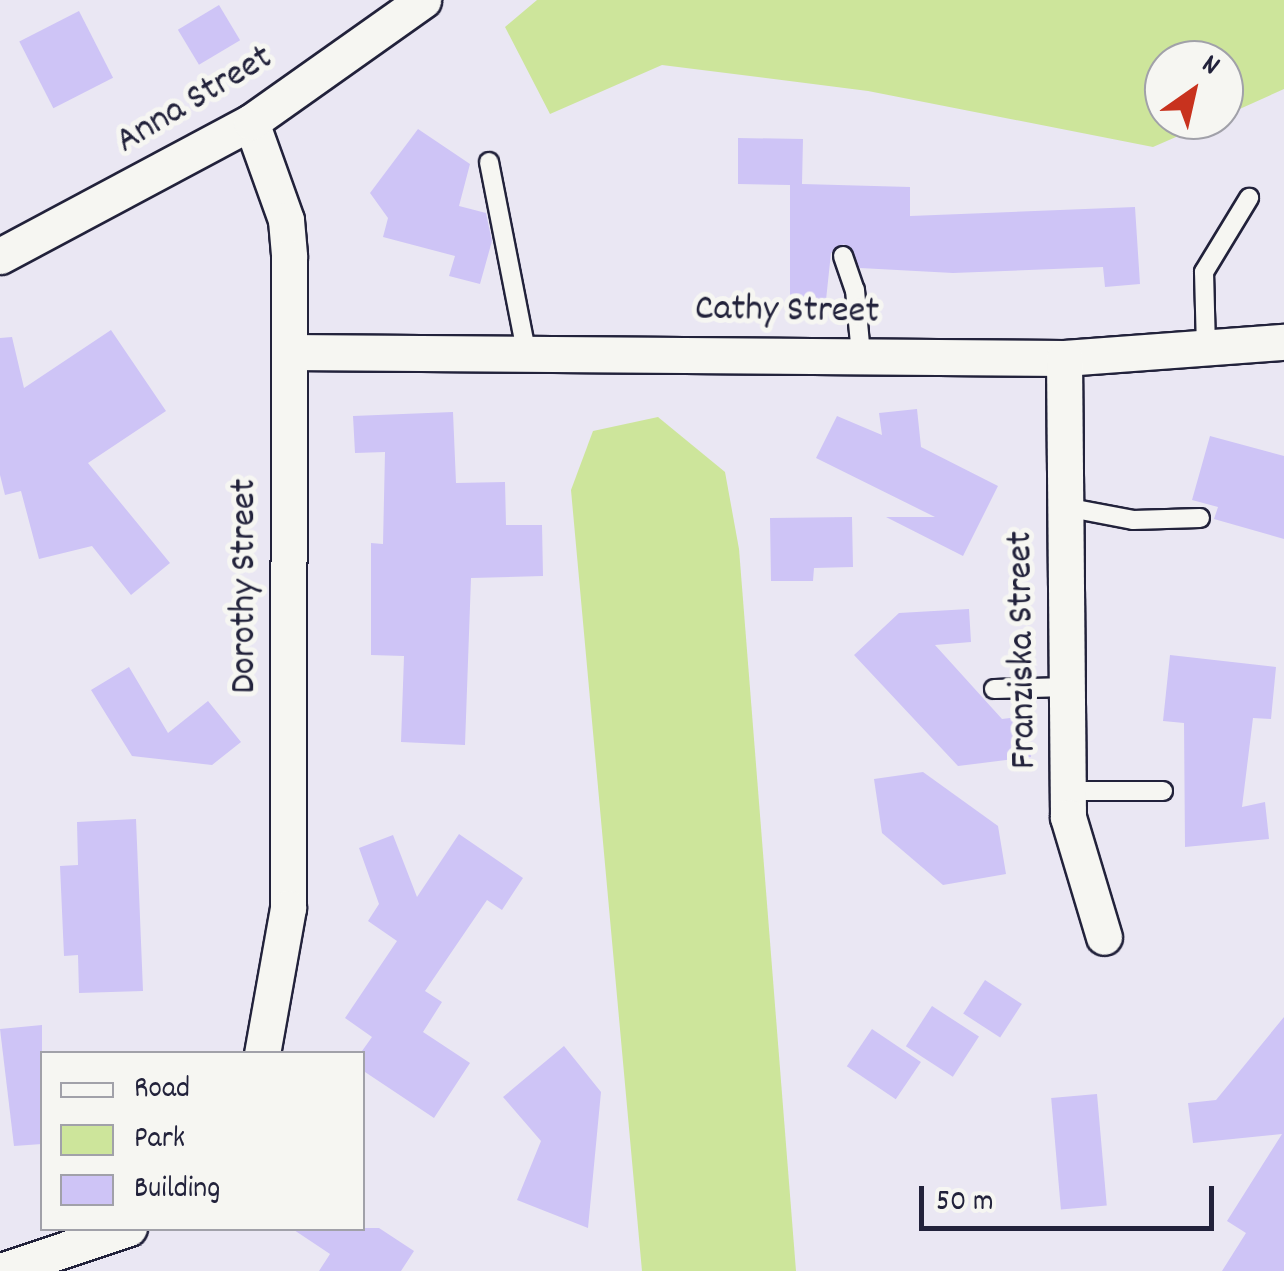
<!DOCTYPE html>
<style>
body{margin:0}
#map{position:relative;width:1284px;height:1271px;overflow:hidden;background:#eae7f3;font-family:Dekko,sans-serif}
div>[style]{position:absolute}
.green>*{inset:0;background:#cde59b}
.building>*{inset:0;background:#cec4f6;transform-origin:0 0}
.roads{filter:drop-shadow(2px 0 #22223b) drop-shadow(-2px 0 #22223b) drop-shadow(0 2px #22223b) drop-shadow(0 -2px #22223b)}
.lane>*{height:18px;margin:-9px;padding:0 9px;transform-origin:9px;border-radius:9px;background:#f6f6f2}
.street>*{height:35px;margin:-17.5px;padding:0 17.5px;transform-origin:17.5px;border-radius:17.5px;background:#f6f6f2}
span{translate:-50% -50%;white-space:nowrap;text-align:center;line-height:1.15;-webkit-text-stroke:10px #f6f6f2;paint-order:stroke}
.street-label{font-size:38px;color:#22223b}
.legend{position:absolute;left:40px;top:1051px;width:325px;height:180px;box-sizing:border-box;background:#f6f6f2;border:2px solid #a1a1a9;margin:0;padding:12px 18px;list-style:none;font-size:30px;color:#22223b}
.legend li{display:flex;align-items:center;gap:20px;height:50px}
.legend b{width:50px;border:2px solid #a1a1a9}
.north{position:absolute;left:1144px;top:40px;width:100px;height:100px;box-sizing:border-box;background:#f6f6f2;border:2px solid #a1a1a9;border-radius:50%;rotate:34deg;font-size:28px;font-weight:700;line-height:40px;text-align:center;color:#22223b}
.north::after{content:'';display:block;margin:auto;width:35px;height:45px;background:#c8321e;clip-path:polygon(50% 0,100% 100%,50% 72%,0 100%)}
.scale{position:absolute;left:919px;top:1186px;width:295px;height:45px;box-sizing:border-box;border:5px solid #22223b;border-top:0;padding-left:12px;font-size:30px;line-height:35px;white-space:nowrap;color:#22223b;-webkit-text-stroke:8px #f6f6f2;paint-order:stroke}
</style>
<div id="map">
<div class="green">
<i style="clip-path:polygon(537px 0,1284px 0,1284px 89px,1224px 116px,1224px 60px,1164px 60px,1164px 120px,1215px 120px,1153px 147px,868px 91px,662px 65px,550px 114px,505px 27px)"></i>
<i style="clip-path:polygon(658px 417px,725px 472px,739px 549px,796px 1271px,642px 1271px,571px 490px,593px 431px)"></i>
</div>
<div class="building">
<i style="left:219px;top:5px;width:41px;height:48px;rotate:59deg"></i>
<i style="left:79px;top:11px;width:75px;height:67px;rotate:63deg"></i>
<i style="clip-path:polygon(418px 129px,470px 164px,459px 206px,486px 213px,492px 241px,480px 284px,449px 276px,455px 256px,383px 237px,388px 218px,370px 193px)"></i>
<i style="clip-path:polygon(738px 138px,803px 139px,802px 184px,910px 187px,910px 216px,1135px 207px,1140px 284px,1105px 287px,1103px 267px,953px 273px,860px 268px,844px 244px,831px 253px,826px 300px,790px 299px,790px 185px,738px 184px)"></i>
<i style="clip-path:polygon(111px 330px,166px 411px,88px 463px,170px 563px,131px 595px,92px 546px,39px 559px,21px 491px,5px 495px,0 475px,0 338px,12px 337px,24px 388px)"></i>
<i style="clip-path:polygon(917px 409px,921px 447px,998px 486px,963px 556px,886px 517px,935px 517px,816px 458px,837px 416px,882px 435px,879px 413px)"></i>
<i style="clip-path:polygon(453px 412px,456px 483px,505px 482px,506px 525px,542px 525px,543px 576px,471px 578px,465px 745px,401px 742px,404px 656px,371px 655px,371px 543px,383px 544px,385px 452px,355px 453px,353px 416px)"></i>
<i style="clip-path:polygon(1210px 436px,1284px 456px,1284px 539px,1214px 519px,1218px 507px,1192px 500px)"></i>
<i style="clip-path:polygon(852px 517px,853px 567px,814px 568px,813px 581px,771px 581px,770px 518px)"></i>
<i style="clip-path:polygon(969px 609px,971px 642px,935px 645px,1002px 719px,1025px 716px,1031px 757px,958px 766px,854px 655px,899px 613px)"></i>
<i style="clip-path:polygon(1170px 655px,1276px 667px,1271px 719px,1253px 718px,1242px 807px,1265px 802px,1269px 839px,1185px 847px,1184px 723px,1163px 721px)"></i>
<i style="clip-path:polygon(129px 667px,168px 733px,208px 701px,241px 742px,212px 765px,132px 756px,91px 690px)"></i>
<i style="clip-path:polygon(923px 772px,998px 826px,1006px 874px,943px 885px,882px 833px,874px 779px)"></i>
<i style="clip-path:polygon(136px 819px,143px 991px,79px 993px,78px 955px,64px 956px,60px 866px,78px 865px,77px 822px)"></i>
<i style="clip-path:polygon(459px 834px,523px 878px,502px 910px,487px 900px,425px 991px,442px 1002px,423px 1032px,470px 1063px,434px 1118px,362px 1070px,362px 1051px,372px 1037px,345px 1018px,397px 941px,368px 921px,379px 904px,359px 848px,393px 835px,417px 897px)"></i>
<i style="left:985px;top:980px;width:44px;height:40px;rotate:33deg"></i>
<i style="left:932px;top:1006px;width:56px;height:48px;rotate:33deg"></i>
<i style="clip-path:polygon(1284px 1017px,1284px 1271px,1222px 1271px,1246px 1233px,1227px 1221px,1282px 1134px,1193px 1143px,1188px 1103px,1216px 1100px)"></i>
<i style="clip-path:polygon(42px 1025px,42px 1144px,14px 1146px,0 1029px)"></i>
<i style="left:872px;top:1029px;width:59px;height:45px;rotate:34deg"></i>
<i style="clip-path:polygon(564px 1046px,601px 1092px,588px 1228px,517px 1200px,541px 1141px,503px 1097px)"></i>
<i style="left:1097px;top:1094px;width:112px;height:46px;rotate:85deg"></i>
<i style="clip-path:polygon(291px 1228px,379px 1228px,414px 1251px,401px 1271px,319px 1271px,330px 1254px)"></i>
</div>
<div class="roads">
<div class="lane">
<i style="left:489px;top:162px;width:193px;rotate:78.9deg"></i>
<i style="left:843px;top:256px;width:36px;rotate:71deg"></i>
<i style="left:855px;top:290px;width:65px;rotate:84.7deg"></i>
<i style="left:1206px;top:348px;width:76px;rotate:-91.5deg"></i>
<i style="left:1204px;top:272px;width:87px;rotate:-58.7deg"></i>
<i style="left:1065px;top:507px;width:69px;rotate:10.8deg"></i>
<i style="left:1133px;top:520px;width:67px;rotate:-1.7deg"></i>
<i style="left:994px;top:689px;width:73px;rotate:-1.6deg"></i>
<i style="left:1067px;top:791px;width:96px"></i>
</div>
<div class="street">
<i style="left:251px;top:122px;width:104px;rotate:70.3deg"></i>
<i style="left:286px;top:220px;width:37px;rotate:85deg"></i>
<i style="left:289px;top:257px;width:651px;rotate:90.09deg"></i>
<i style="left:288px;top:908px;width:148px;rotate:100.1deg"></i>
<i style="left:0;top:256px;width:285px;rotate:-28.1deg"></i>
<i style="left:251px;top:122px;width:211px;rotate:-35.3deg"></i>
<i style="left:289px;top:352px;width:775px;rotate:0.44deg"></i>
<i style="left:1064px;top:358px;width:221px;rotate:-4.2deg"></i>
<i style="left:1064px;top:358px;width:459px;rotate:89.5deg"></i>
<i style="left:1068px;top:817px;width:125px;rotate:73.3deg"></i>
<i style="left:1px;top:1271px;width:135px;rotate:-18.6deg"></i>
</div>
</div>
<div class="street-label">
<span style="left:195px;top:101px;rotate:-31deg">Anna Street</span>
<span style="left:787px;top:312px;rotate:1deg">Cathy Street</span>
<span style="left:246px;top:586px;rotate:-90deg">Dorothy Street</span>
<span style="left:1024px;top:650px;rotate:-91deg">Franziska Street</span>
</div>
<ul class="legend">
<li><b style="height:12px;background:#f6f6f2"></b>Road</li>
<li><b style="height:28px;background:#cde59b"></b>Park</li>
<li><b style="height:28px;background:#cec4f6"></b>Building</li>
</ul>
<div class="north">N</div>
<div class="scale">50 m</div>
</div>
